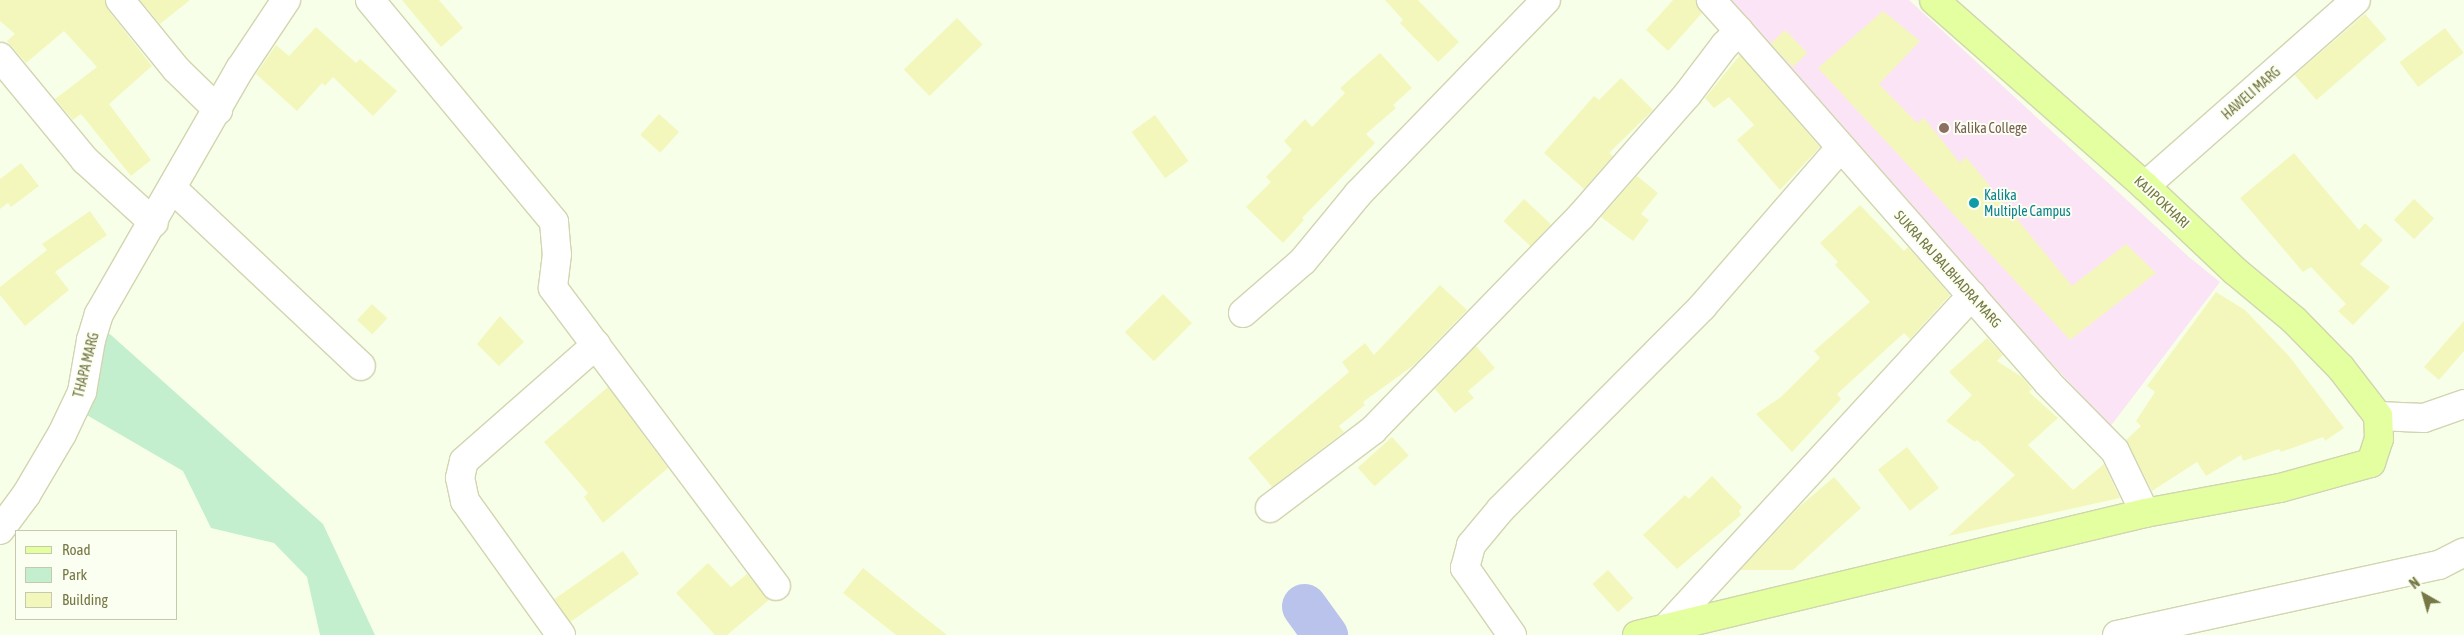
<!DOCTYPE html>
<style>
body{margin:0}
#map{position:relative;width:2464px;height:635px;overflow:hidden;background:#f8ffe8;font-family:"Asap Condensed",sans-serif}
div>[style]{position:absolute}
.education>*{inset:0;background:#fbe4f5}
.green>*{inset:0;background:#c4efcf}
.river>*{height:45px;margin:-22.5px;padding:0 22.5px;transform-origin:22.5px;border-radius:22.5px;background:#b9c3eb}
.building>*{inset:0;background:#f4f7bc;transform-origin:0 0}
.roads{filter:drop-shadow(1px 0 #d1d5af) drop-shadow(-1px 0 #d1d5af) drop-shadow(0 1px #d1d5af) drop-shadow(0 -1px #d1d5af)}
.minor>*{height:28px;margin:-14px;padding:0 14px;transform-origin:14px;border-radius:14px;background:#fff}
.major>*{height:28px;margin:-14px;padding:0 14px;transform-origin:14px;border-radius:14px;background:#e3ff9f}
.dots>*{width:14px;height:14px;translate:-50% -50%;box-sizing:border-box;border:2px solid #fbfff1;border-radius:50%}
span{translate:-50% -50%;white-space:nowrap;text-align:center;line-height:1.15;-webkit-text-stroke:4px #fbfff1;paint-order:stroke}
.street-label{font-size:14px;color:#777845}
.education-label{font-size:14px;color:#785e54}
.left{translate:0 -50%;text-align:left}
.culture-label{font-size:14px;color:#0d838f}
.legend{position:absolute;left:15px;top:530px;width:162px;height:90px;box-sizing:border-box;background:#fbfff1;border:1px solid #c6c9ac;margin:0;padding:6px 9px;list-style:none;font-size:15px;color:#777845}
.legend li{display:flex;align-items:center;gap:10px;height:25px}
.legend b{width:25px;border:1px solid #c6c9ac}
.north{position:absolute;left:2399px;top:570px;width:50px;height:50px;-webkit-text-stroke:4px #fbfff1;paint-order:stroke;rotate:322deg;font-size:14px;font-weight:700;line-height:20px;text-align:center;color:#777845}
.north::after{content:'';display:block;margin:auto;width:18px;height:22px;background:#777845;clip-path:polygon(50% 0,100% 100%,50% 72%,0 100%)}
</style>
<div id="map">
<div class="education">
<i style="clip-path:polygon(1721px 0,1909px 0,2189px 257px,2220px 282px,2110px 427px)"></i>
</div>
<div class="green">
<i style="clip-path:polygon(102px 327px,323px 524px,375px 635px,320px 635px,307px 577px,274px 543px,211px 528px,183px 471px,73px 407px)"></i>
</div>
<div class="river">
<i style="left:1304px;top:606px;width:36px;rotate:54deg"></i>
</div>
<div class="building">
<i style="clip-path:polygon(0 0,105px 0,108px 10px,152px 66px,109px 104px,151px 160px,131px 176px,81px 114px,73px 120px,55px 99px,97px 67px,64px 31px,26px 63px,7px 41px,15px 34px,0 21px)"></i>
<i style="clip-path:polygon(140px 0,190px 0,160px 24px)"></i>
<i style="clip-path:polygon(402px 0,439px 0,463px 28px,441px 47px)"></i>
<i style="clip-path:polygon(1385px 0,1418px 0,1459px 42px,1438px 62px,1400px 23px,1403px 20px)"></i>
<i style="clip-path:polygon(1673px 0,1696px 0,1702px 13px,1668px 51px,1646px 30px)"></i>
<i style="clip-path:polygon(1883px 11px,1920px 41px,1879px 84px,1917px 123px,1924px 118px,1960px 163px,1966px 157px,2072px 286px,2126px 244px,2156px 273px,2070px 340px,1818px 68px)"></i>
<i style="left:2365px;top:14px;width:33px;height:93px;rotate:49deg"></i>
<i style="left:957px;top:18px;width:37px;height:74px;rotate:46deg"></i>
<i style="clip-path:polygon(316px 27px,356px 63px,360px 59px,397px 91px,373px 116px,333px 77px,325px 86px,322px 83px,297px 111px,256px 74px,276px 45px,289px 56px)"></i>
<i style="left:2445px;top:28px;width:31px;height:57px;rotate:53deg"></i>
<i style="left:1785px;top:30px;width:32px;height:20px;rotate:46deg"></i>
<i style="clip-path:polygon(1380px 53px,1412px 88px,1393px 105px,1396px 108px,1366px 134px,1375px 143px,1302px 218px,1304px 220px,1283px 243px,1246px 207px,1271px 182px,1266px 177px,1292px 150px,1284px 141px,1305px 119px,1312px 127px,1345px 93px,1340px 88px)"></i>
<i style="clip-path:polygon(1740px 55px,1820px 147px,1780px 190px,1737px 140px,1754px 125px,1729px 97px,1714px 108px,1705px 98px)"></i>
<i style="clip-path:polygon(1621px 78px,1653px 110px,1609px 153px,1613px 156px,1584px 189px,1544px 153px,1594px 96px,1599px 100px)"></i>
<i style="left:659px;top:114px;width:27px;height:28px;rotate:42deg"></i>
<i style="left:1155px;top:115px;width:57px;height:29px;rotate:54deg"></i>
<i style="clip-path:polygon(2294px 153px,2359px 230px,2365px 223px,2383px 240px,2360px 264px,2390px 287px,2353px 325px,2338px 311px,2346px 304px,2311px 267px,2303px 272px,2240px 198px)"></i>
<i style="clip-path:polygon(21px 163px,39px 186px,11px 207px,8px 203px,0 209px,0 179px)"></i>
<i style="clip-path:polygon(1637px 176px,1658px 193px,1641px 214px,1649px 220px,1633px 241px,1601px 217px)"></i>
<i style="left:1524px;top:199px;width:37px;height:30px;rotate:43deg"></i>
<i style="left:2414px;top:199px;width:28px;height:29px;rotate:44deg"></i>
<i style="clip-path:polygon(1860px 205px,1904px 251px,1908px 247px,1950px 295px,1910px 339px,1904px 333px,1837px 394px,1841px 399px,1792px 452px,1756px 414px,1781px 397px,1820px 358px,1814px 351px,1870px 302px,1835px 265px,1838px 262px,1820px 243px)"></i>
<i style="clip-path:polygon(90px 211px,107px 235px,55px 272px,69px 290px,25px 326px,0 295px,0 287px,47px 250px,42px 244px)"></i>
<i style="clip-path:polygon(1440px 285px,1467px 310px,1414px 365px,1363px 402px,1365px 405px,1339px 426px,1344px 432px,1272px 487px,1248px 458px,1349px 372px,1342px 362px,1365px 343px,1374px 355px)"></i>
<i style="clip-path:polygon(2216px 292px,2245px 310px,2289px 356px,2344px 428px,2325px 441px,2323px 437px,2281px 452px,2279px 449px,2243px 461px,2241px 455px,2206px 476px,2197px 462px,2152px 491px,2126px 440px,2141px 426px,2136px 421px,2155px 392px,2147px 386px)"></i>
<i style="left:1163px;top:294px;width:41px;height:54px;rotate:45deg"></i>
<i style="left:372px;top:304px;width:21px;height:22px;rotate:43deg"></i>
<i style="clip-path:polygon(500px 316px,524px 342px,499px 366px,477px 344px)"></i>
<i style="clip-path:polygon(2464px 321px,2464px 351px,2439px 380px,2424px 367px)"></i>
<i style="clip-path:polygon(1987px 338px,2003px 355px,1997px 361px,2022px 377px,2032px 389px,2029px 392px,2058px 418px,2028px 445px,2073px 490px,2104px 464px,2120px 498px,1948px 536px,2015px 475px,1977px 440px,1975px 442px,1946px 421px,1972px 395px,1949px 372px)"></i>
<i style="clip-path:polygon(1476px 346px,1495px 368px,1468px 391px,1474px 398px,1455px 413px,1435px 389px)"></i>
<i style="clip-path:polygon(608px 387px,668px 468px,603px 523px,584px 497px,588px 493px,544px 442px)"></i>
<i style="left:1392px;top:437px;width:25px;height:46px;rotate:48deg"></i>
<i style="left:1907px;top:447px;width:52px;height:37px;rotate:52deg"></i>
<i style="clip-path:polygon(1712px 476px,1742px 507px,1739px 511px,1741px 515px,1677px 569px,1643px 535px,1685px 495px,1689px 499px)"></i>
<i style="clip-path:polygon(1834px 477px,1861px 508px,1793px 570px,1740px 570px,1799px 507px)"></i>
<i style="left:623px;top:551px;width:28px;height:84px;rotate:55deg"></i>
<i style="clip-path:polygon(708px 563px,731px 587px,747px 574px,769px 600px,727px 635px,715px 635px,676px 593px)"></i>
<i style="clip-path:polygon(863px 568px,919px 613px,947px 635px,896px 635px,843px 593px)"></i>
<i style="left:1608px;top:570px;width:38px;height:21px;rotate:48deg"></i>
</div>
<div class="roads">
<div class="minor">
<i style="left:120px;top:0;width:89px;rotate:50.9deg"></i>
<i style="left:176px;top:69px;width:59px;rotate:44.3deg"></i>
<i style="left:370px;top:0;width:288px;rotate:50.3deg"></i>
<i style="left:554px;top:222px;width:32px;rotate:85deg"></i>
<i style="left:557px;top:254px;width:34px;rotate:97deg"></i>
<i style="left:553px;top:288px;width:372px;rotate:53.2deg"></i>
<i style="left:1739px;top:31px;width:468px;rotate:48.7deg"></i>
<i style="left:2048px;top:383px;width:95px;rotate:45.4deg"></i>
<i style="left:2115px;top:451px;width:69px;rotate:64.2deg"></i>
<i style="left:0;top:57px;width:134px;rotate:50.5deg"></i>
<i style="left:85px;top:160px;width:93px;rotate:42.4deg"></i>
<i style="left:2145px;top:186px;width:281px;rotate:-41.4deg"></i>
<i style="left:173px;top:189px;width:258px;rotate:43.3deg"></i>
<i style="left:1243px;top:313px;width:79px;rotate:-40.9deg"></i>
<i style="left:1303px;top:261px;width:87px;rotate:-50.6deg"></i>
<i style="left:1358px;top:194px;width:270px;rotate:-45.9deg"></i>
<i style="left:2378px;top:416px;width:46px;rotate:2.5deg"></i>
<i style="left:2424px;top:418px;width:42px;rotate:-19.3deg"></i>
<i style="left:1270px;top:508px;width:129px;rotate:-37.1deg"></i>
<i style="left:1373px;top:430px;width:298px;rotate:-45.8deg"></i>
<i style="left:1581px;top:216px;width:161px;rotate:-48.8deg"></i>
<i style="left:1687px;top:95px;width:63px;rotate:-52.8deg"></i>
<i style="left:1725px;top:45px;width:20px;rotate:-45deg"></i>
<i style="left:1739px;top:31px;width:42px;rotate:-132.1deg"></i>
<i style="left:0;top:530px;width:44px;rotate:-53.4deg"></i>
<i style="left:26px;top:495px;width:71px;rotate:-59.5deg"></i>
<i style="left:62px;top:434px;width:47px;rotate:-64.5deg"></i>
<i style="left:82px;top:392px;width:53px;rotate:-80.2deg"></i>
<i style="left:91px;top:340px;width:27px;rotate:-73deg"></i>
<i style="left:99px;top:314px;width:283px;rotate:-60.1deg"></i>
<i style="left:240px;top:69px;width:83px;rotate:-56.3deg"></i>
<i style="left:1666px;top:628px;width:452px;rotate:-47.4deg"></i>
<i style="left:561px;top:635px;width:165px;rotate:-125.6deg"></i>
<i style="left:465px;top:501px;width:24px;rotate:-102deg"></i>
<i style="left:460px;top:478px;width:17px;rotate:-77deg"></i>
<i style="left:464px;top:461px;width:176px;rotate:-41.3deg"></i>
<i style="left:1512px;top:635px;width:82px;rotate:-125deg"></i>
<i style="left:1465px;top:568px;width:24px;rotate:-75deg"></i>
<i style="left:1471px;top:545px;width:47px;rotate:-50.2deg"></i>
<i style="left:1501px;top:509px;width:285px;rotate:-45.1deg"></i>
<i style="left:1702px;top:307px;width:211px;rotate:-49deg"></i>
<i style="left:2117px;top:635px;width:330px;rotate:-12.3deg"></i>
<i style="left:2439px;top:565px;width:28px;rotate:-27deg"></i>
</div>
<div class="major">
<i style="left:1637px;top:635px;width:522px;rotate:-13.5deg"></i>
<i style="left:2145px;top:513px;width:137px;rotate:-10.5deg"></i>
<i style="left:2280px;top:488px;width:94px;rotate:-15.4deg"></i>
<i style="left:2371px;top:463px;width:25px;rotate:-72deg"></i>
<i style="left:2379px;top:439px;width:23px;rotate:-92deg"></i>
<i style="left:2378px;top:416px;width:61px;rotate:-127.6deg"></i>
<i style="left:2341px;top:368px;width:67px;rotate:-134.4deg"></i>
<i style="left:2294px;top:320px;width:77px;rotate:-140.3deg"></i>
<i style="left:2235px;top:271px;width:124px;rotate:-136.6deg"></i>
<i style="left:2145px;top:186px;width:281px;rotate:-138.6deg"></i>
</div>
</div>
<div class="dots">
<i style="left:1944px;top:128px;background:#8d6e63"></i>
<i style="left:1974px;top:203px;background:#0f9aa8"></i>
</div>
<div class="street-label">
<span style="left:2251px;top:93px;rotate:-41deg">HAWELI MARG</span>
<span style="left:2162px;top:202px;rotate:43deg">KAJIPOKHARI</span>
<span style="left:1948px;top:269px;rotate:48deg">SUKRA RAJ BALBHADRA MARG</span>
<span style="left:86px;top:365px;rotate:-76deg">THAPA MARG</span>
</div>
<div class="education-label">
<span class="left" style="left:1954px;top:128px">Kalika College</span>
</div>
<div class="culture-label">
<span class="left" style="left:1984px;top:203px">Kalika<br>Multiple Campus</span>
</div>
<ul class="legend">
<li><b style="height:6px;background:#e3ff9f"></b>Road</li>
<li><b style="height:14px;background:#c4efcf"></b>Park</li>
<li><b style="height:14px;background:#f4f7bc"></b>Building</li>
</ul>
<div class="north">N</div>
</div>
